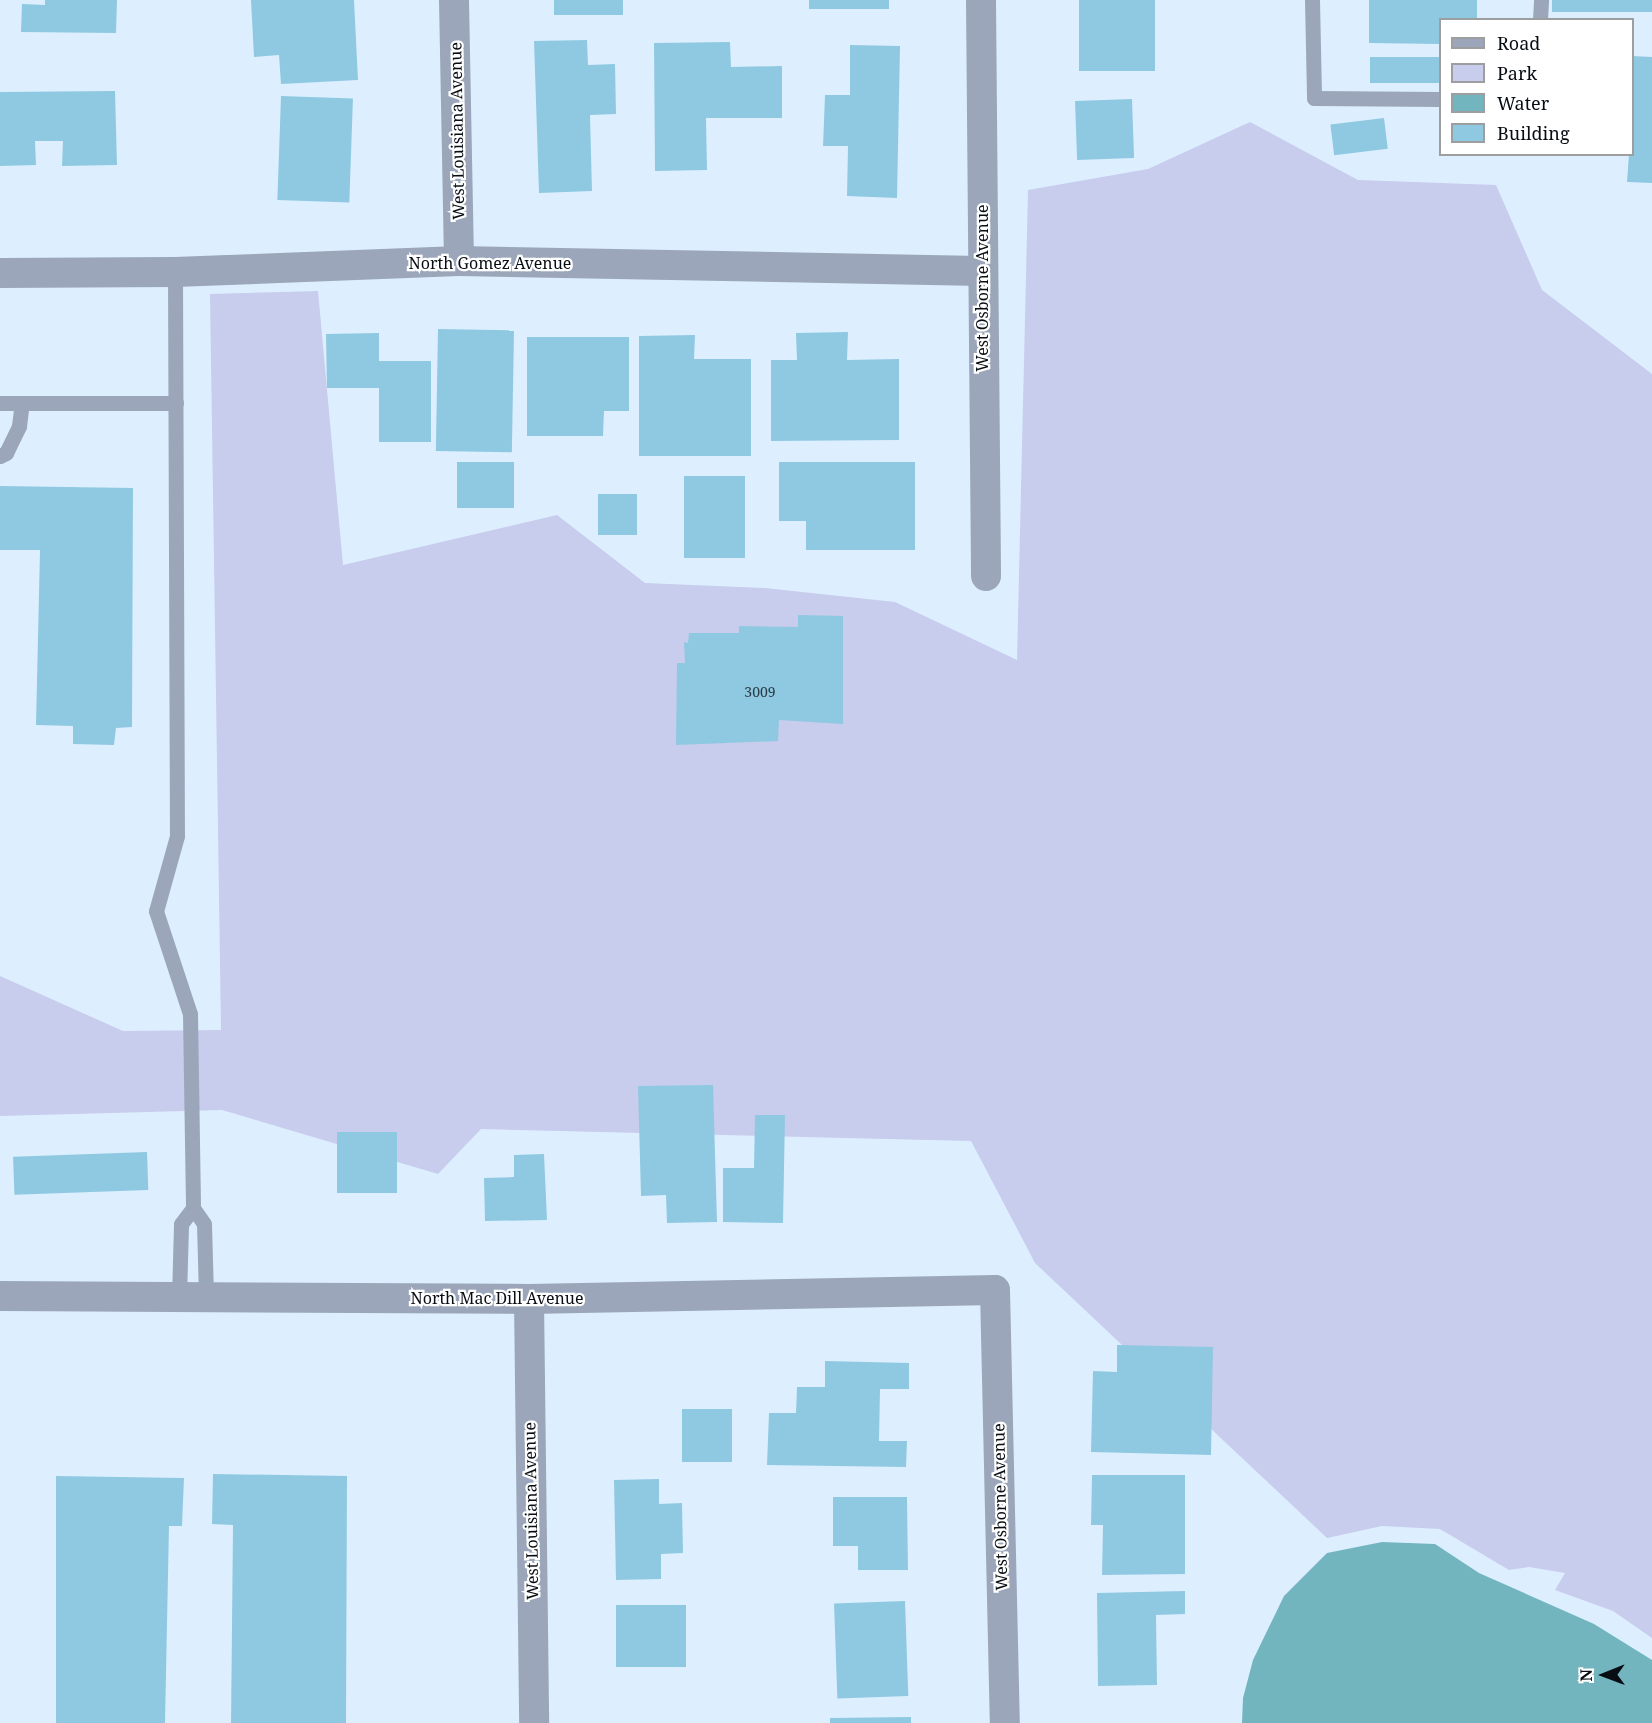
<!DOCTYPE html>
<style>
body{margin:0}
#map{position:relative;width:1652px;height:1723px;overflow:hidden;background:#ddefff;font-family:"Noto Serif",serif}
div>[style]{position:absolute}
.green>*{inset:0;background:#c8cced}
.water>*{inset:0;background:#73b5bf}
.building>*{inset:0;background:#8fc9e1;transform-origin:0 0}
.lane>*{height:15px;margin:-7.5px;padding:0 7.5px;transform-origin:7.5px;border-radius:7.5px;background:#9ba6ba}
.street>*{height:30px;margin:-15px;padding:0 15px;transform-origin:15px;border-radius:15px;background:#9ba6ba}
span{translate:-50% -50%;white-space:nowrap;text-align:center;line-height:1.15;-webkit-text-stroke:4.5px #fff;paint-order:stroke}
.number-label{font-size:14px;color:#293c46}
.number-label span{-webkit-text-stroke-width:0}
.street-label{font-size:16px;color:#070d12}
.legend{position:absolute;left:1439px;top:18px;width:195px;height:138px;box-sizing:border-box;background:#fff;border:2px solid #9c9ea0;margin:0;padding:8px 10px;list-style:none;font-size:18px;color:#070d12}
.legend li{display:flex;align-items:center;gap:12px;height:30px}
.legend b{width:30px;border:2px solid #9c9ea0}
.north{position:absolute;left:1574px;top:1645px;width:60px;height:60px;-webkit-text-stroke:4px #fff;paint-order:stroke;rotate:269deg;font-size:16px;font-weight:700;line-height:24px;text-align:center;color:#070d12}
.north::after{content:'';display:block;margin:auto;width:21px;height:27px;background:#070d12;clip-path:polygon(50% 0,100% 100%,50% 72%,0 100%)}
</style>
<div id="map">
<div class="green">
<i style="clip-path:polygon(1250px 122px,1358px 180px,1496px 185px,1542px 290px,1652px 374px,1652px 1638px,1613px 1611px,1555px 1590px,1565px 1573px,1529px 1567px,1509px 1570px,1440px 1529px,1382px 1526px,1327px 1538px,1035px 1263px,971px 1141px,481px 1129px,438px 1174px,222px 1110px,0 1116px,0 976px,123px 1031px,221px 1030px,210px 294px,318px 291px,343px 565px,557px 515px,645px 583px,765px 588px,895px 602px,1017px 660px,1028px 190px,1148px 169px)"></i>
</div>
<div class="water">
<i style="clip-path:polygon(1382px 1542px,1435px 1544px,1479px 1573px,1594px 1624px,1652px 1660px,1652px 1723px,1242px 1723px,1243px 1698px,1253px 1660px,1284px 1596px,1327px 1553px)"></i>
</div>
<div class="building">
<i style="clip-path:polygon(45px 0,117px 0,116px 33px,21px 32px,22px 4px,45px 5px)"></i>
<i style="clip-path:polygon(251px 0,354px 0,358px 80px,281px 84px,279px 55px,254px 57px)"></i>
<i style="left:554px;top:0;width:69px;height:15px"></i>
<i style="left:809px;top:0;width:80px;height:9px"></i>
<i style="left:1079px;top:0;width:76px;height:71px"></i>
<i style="clip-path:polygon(1369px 0,1477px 0,1477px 20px,1440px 20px,1440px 44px,1369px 43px)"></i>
<i style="left:1552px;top:0;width:100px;height:12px"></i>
<i style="clip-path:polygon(587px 40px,588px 65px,615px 64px,616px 114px,590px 115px,592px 191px,539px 193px,534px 41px)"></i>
<i style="clip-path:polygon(730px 42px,731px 67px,782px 66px,782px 118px,706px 118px,707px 170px,655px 171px,654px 43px)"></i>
<i style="clip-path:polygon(850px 45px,900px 46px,897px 198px,847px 196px,848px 146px,823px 146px,825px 95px,850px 95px)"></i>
<i style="clip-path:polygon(1632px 56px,1652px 57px,1652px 183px,1627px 182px,1629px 154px,1632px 154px)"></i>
<i style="left:1440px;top:57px;width:26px;height:70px;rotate:90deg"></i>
<i style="clip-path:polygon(115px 91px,117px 165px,62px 166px,63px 141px,35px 141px,36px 165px,0 166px,0 92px)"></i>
<i style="left:281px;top:96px;width:72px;height:104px;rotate:2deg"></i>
<i style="left:1132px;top:99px;width:59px;height:57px;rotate:88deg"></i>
<i style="left:1384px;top:118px;width:31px;height:54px;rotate:83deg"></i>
<i style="left:438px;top:329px;width:76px;height:122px;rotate:1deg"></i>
<i style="clip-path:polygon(848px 332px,847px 360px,899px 359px,899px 440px,771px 441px,771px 360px,797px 360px,796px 333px)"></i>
<i style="clip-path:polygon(379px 333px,379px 361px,431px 361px,431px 442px,379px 442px,379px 388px,327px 388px,326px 334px)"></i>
<i style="clip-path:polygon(695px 335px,694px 359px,751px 359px,751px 456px,639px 456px,639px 336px)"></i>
<i style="clip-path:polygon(527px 337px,629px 337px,629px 411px,604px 411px,603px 436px,527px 436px)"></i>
<i style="left:457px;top:462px;width:57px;height:46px"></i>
<i style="clip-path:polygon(779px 462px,915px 462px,915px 550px,806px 550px,806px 521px,779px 521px)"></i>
<i style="left:684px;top:476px;width:61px;height:82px"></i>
<i style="clip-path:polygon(0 486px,133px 488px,132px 727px,116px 728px,114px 745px,73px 744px,73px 726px,36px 725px,40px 550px,0 550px)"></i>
<i style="left:598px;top:494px;width:39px;height:41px"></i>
<i style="clip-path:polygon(798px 615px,843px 616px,843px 724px,779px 720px,778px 741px,676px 745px,677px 663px,685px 663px,684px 642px,688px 643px,689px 633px,739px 633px,739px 626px,798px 627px)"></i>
<i style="clip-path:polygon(713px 1085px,717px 1222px,667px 1223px,666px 1195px,641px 1196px,638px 1086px)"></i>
<i style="clip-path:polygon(755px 1115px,785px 1115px,783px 1223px,723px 1222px,723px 1168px,754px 1168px)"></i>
<i style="left:337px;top:1132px;width:60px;height:61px"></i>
<i style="left:147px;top:1152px;width:38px;height:134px;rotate:88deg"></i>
<i style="clip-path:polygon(544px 1154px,547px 1220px,485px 1221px,484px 1178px,514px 1177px,514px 1155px)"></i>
<i style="clip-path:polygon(1117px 1345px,1213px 1347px,1211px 1455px,1091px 1452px,1093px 1371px,1117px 1372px)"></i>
<i style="clip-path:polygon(825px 1361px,909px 1363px,909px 1389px,880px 1389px,879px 1441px,907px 1441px,906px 1467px,767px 1465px,769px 1413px,796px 1413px,797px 1387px,825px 1387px)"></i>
<i style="left:682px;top:1409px;width:50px;height:53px"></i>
<i style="clip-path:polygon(213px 1474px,347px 1476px,346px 1723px,231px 1723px,233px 1525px,212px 1524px)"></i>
<i style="clip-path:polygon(1092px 1475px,1185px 1475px,1185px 1574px,1102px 1575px,1103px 1525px,1091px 1525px)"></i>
<i style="clip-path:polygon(56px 1476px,184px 1478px,182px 1526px,169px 1526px,165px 1723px,56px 1723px)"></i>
<i style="clip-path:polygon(659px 1479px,659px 1504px,682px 1503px,683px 1553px,661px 1554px,661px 1579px,616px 1580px,614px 1480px)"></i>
<i style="clip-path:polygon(833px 1497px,907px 1497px,908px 1570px,858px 1570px,858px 1546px,833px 1546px)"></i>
<i style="clip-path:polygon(1185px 1591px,1185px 1614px,1156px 1615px,1157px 1685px,1098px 1686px,1097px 1593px)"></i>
<i style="left:905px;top:1601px;width:95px;height:71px;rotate:88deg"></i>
<i style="left:616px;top:1605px;width:70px;height:62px"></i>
<i style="clip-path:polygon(911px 1717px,911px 1723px,830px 1723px,830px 1718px)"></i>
</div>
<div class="lane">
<i style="left:1312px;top:0;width:98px;rotate:88.8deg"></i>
<i style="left:1314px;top:98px;width:126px;rotate:0.5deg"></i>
<i style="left:1540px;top:20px;width:20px;rotate:-87deg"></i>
<i style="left:175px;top:272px;width:564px;rotate:89.8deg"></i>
<i style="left:177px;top:836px;width:78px;rotate:105.6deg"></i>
<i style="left:156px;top:911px;width:108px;rotate:71.7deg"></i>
<i style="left:190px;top:1014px;width:194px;rotate:89.1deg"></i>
<i style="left:0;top:403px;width:176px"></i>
<i style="left:0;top:456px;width:7px;rotate:-27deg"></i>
<i style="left:6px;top:453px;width:30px;rotate:-64deg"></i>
<i style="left:19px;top:426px;width:23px;rotate:-83deg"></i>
<i style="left:179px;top:1297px;width:73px;rotate:-88.4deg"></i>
<i style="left:181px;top:1224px;width:20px;rotate:-53deg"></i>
<i style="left:193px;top:1208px;width:19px;rotate:55deg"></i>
<i style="left:204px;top:1224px;width:73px;rotate:88.4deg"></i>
</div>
<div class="street">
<i style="left:454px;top:0;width:261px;rotate:88.9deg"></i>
<i style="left:981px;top:0;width:576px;rotate:89.5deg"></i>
<i style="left:0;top:273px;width:175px;rotate:-0.3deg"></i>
<i style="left:175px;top:272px;width:284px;rotate:-2.2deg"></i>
<i style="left:459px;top:261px;width:522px;rotate:1.1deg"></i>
<i style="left:0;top:1296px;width:529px;rotate:0.32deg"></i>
<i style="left:529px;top:1299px;width:466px;rotate:-1.1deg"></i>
<i style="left:995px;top:1290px;width:433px;rotate:88.7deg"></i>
<i style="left:529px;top:1299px;width:424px;rotate:89.3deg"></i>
</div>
<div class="number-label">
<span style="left:760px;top:692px">3009</span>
</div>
<div class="street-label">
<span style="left:457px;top:131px;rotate:-91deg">West Louisiana Avenue</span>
<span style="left:490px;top:263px">North Gomez Avenue</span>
<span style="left:982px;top:288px;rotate:-90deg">West Osborne Avenue</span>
<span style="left:497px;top:1298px">North Mac Dill Avenue</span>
<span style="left:1000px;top:1507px;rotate:-91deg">West Osborne Avenue</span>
<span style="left:531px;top:1511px;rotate:-91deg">West Louisiana Avenue</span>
</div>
<ul class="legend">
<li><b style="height:8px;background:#9ba6ba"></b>Road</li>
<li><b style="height:16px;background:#c8cced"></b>Park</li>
<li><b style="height:16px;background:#73b5bf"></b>Water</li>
<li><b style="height:16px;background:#8fc9e1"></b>Building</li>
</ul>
<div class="north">N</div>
</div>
